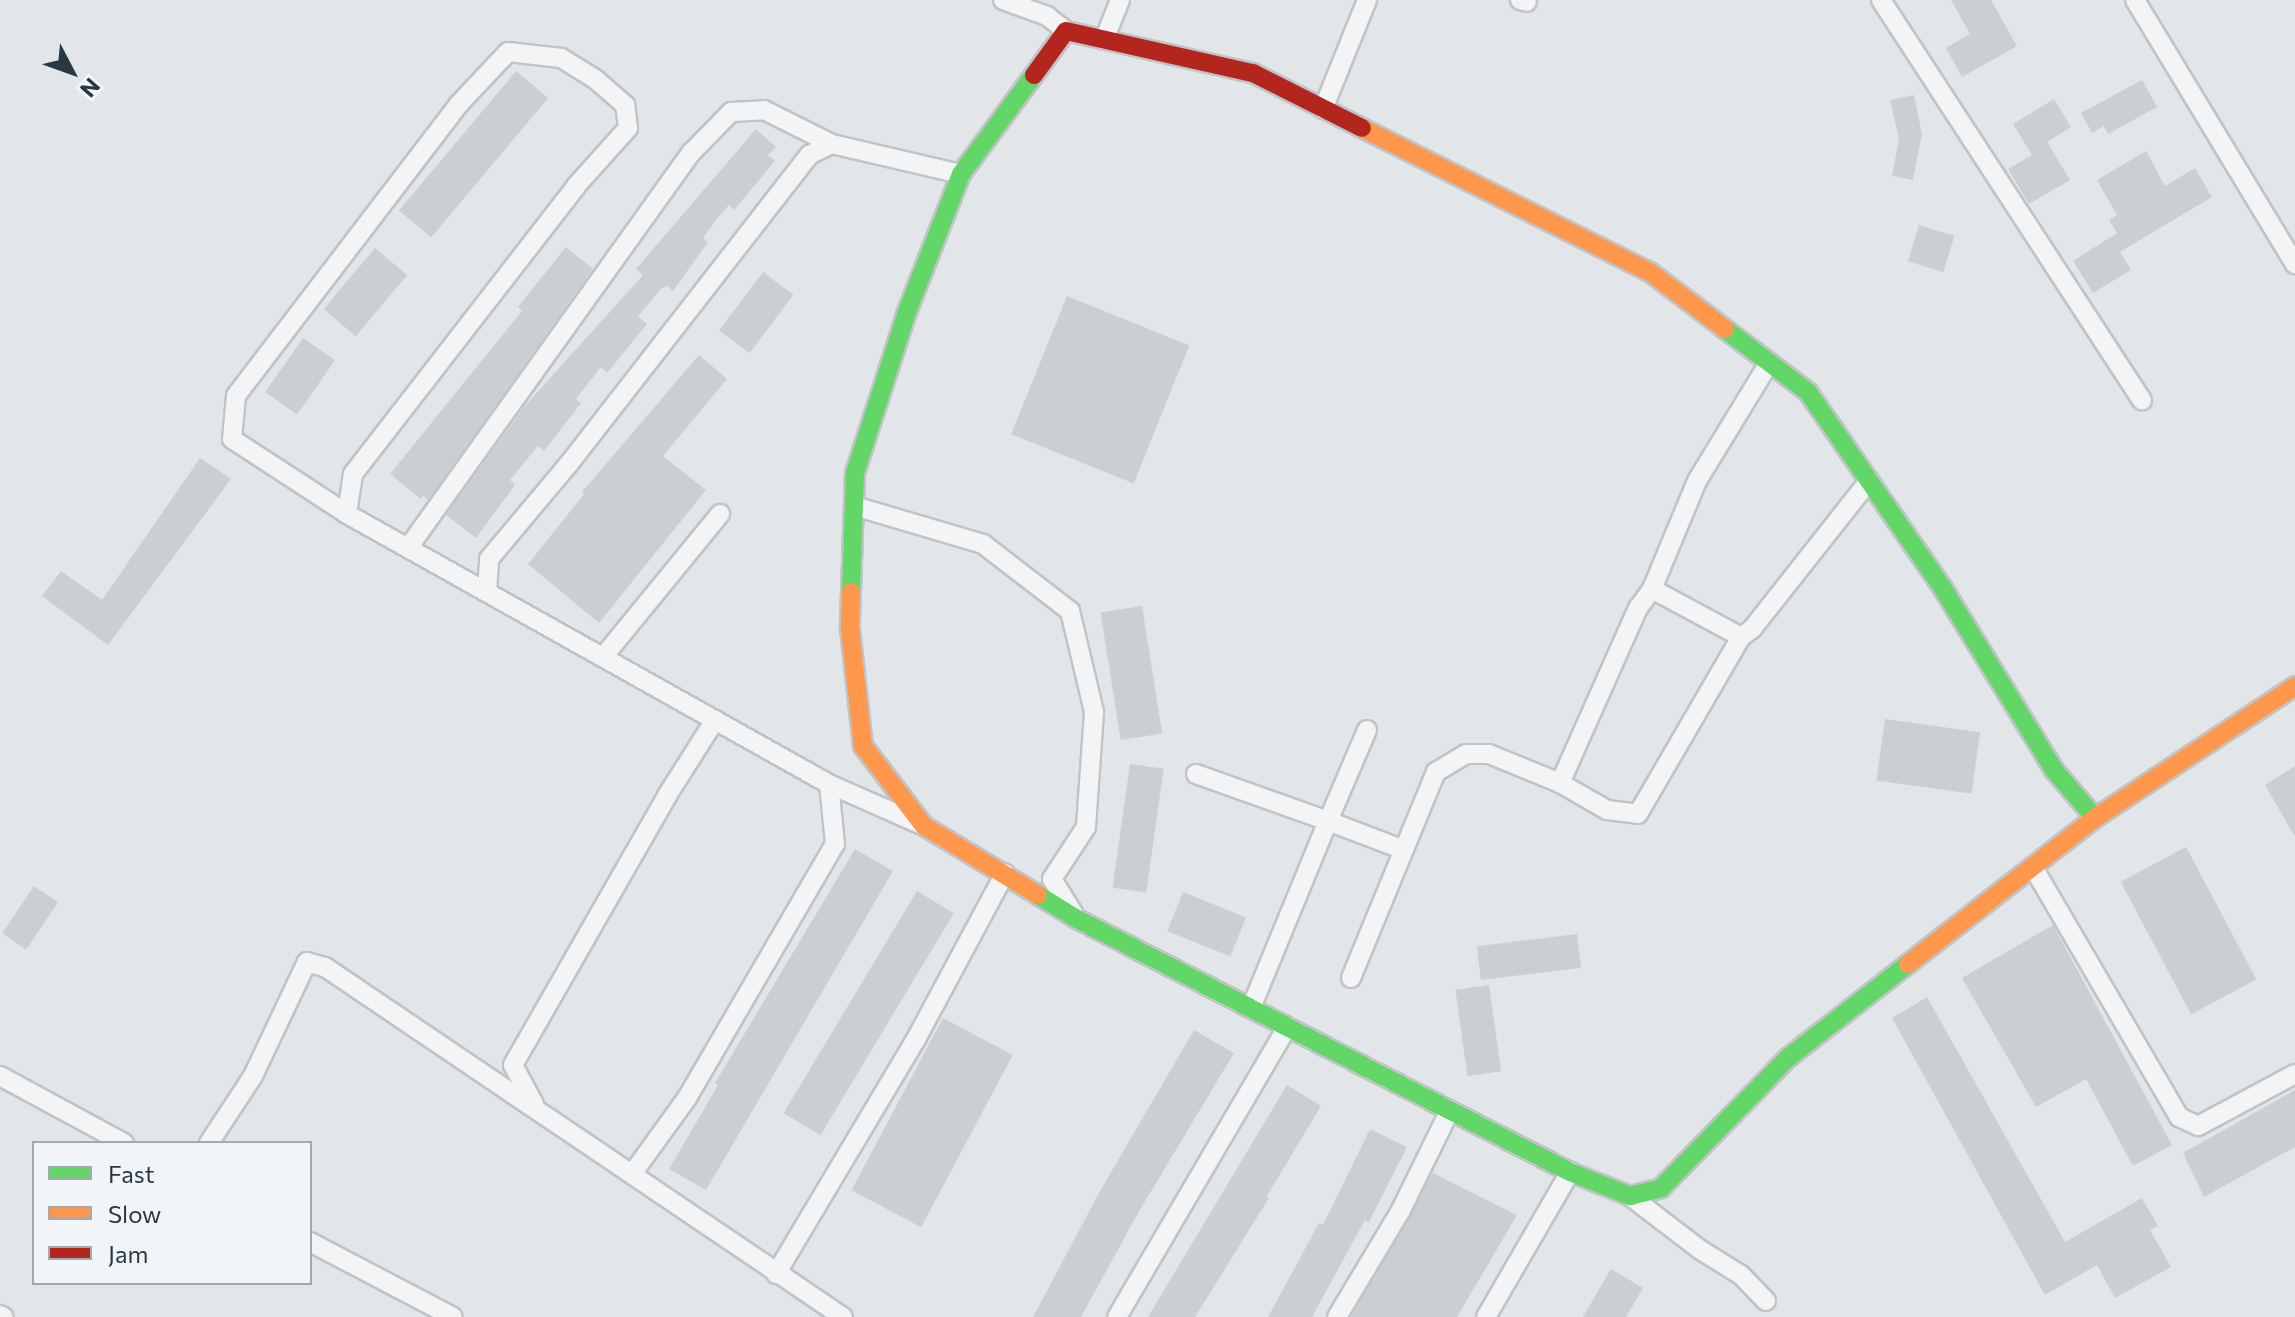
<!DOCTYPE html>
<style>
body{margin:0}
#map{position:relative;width:2295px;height:1317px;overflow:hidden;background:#e3e6e9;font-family:Commissioner,sans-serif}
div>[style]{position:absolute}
.building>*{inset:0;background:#cccfd1;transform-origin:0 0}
.roads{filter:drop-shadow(2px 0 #c1c4c7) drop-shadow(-2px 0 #c1c4c7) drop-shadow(0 2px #c1c4c7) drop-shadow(0 -2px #c1c4c7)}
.street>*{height:18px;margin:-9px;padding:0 9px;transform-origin:9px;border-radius:9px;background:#f3f4f5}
.fast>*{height:18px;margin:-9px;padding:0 9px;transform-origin:9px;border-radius:9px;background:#63d668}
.slow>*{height:18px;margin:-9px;padding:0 9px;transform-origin:9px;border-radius:9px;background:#ff974d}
.jam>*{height:18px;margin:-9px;padding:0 9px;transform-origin:9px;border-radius:9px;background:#b3261e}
span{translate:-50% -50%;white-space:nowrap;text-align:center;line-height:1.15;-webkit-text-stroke:6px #f1f5f8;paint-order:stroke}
.legend{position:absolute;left:32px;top:1141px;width:280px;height:144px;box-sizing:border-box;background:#f1f5f8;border:2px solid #a1aab0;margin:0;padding:10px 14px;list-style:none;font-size:24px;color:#283944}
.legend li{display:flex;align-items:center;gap:16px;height:40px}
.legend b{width:40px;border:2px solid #a1aab0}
.north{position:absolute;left:32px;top:32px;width:80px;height:80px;-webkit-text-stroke:6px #f1f5f8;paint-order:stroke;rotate:131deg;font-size:22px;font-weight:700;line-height:32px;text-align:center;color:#283944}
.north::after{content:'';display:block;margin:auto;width:28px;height:36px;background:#283944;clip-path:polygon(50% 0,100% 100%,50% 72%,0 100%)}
</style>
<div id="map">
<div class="building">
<i style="clip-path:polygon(1951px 0,1991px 0,2017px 46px,1962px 77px,1946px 48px,1970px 34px)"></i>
<i style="left:516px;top:71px;width:42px;height:182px;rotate:40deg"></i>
<i style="clip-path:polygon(2142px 80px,2157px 107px,2108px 134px,2104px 126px,2092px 133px,2081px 113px)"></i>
<i style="clip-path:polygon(1914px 95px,1922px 134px,1913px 180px,1892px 176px,1899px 139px,1890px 100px)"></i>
<i style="clip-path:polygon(2054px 99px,2071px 127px,2047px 142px,2070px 180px,2029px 204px,2008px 169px,2032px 155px,2013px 124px)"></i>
<i style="clip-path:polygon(756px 129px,776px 147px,768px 155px,775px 161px,734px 210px,729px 205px,716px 220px,703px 238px,708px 242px,673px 291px,667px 286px,661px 289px,638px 316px,647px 324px,607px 373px,601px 367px,576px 399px,581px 403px,544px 451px,538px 446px,510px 480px,515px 485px,476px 538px,446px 515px,524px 407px,643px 275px,636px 269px)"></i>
<i style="clip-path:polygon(2146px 151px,2165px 186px,2195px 168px,2212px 197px,2120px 252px,2131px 270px,2093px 293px,2073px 261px,2117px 233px,2109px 220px,2117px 215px,2097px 180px)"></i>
<i style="left:1919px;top:225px;width:37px;height:38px;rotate:17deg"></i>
<i style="clip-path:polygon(566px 247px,593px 269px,428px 500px,423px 496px,421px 499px,390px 474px,522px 311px,518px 307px)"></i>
<i style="left:375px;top:248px;width:42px;height:80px;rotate:40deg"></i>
<i style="left:763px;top:272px;width:38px;height:73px;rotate:37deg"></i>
<i style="left:1067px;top:296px;width:132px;height:149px;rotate:22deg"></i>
<i style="left:303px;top:338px;width:39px;height:66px;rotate:35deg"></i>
<i style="clip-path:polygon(699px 355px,727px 379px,663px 456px,706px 490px,599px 623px,528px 564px,584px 494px,582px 492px)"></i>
<i style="clip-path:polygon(200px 458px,231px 479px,108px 645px,42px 596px,61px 571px,102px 600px)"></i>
<i style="left:1142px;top:606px;width:129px;height:42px;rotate:81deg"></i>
<i style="left:1885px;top:719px;width:96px;height:62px;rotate:8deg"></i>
<i style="left:1130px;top:764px;width:34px;height:125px;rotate:8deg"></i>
<i style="clip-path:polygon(2295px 766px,2295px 837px,2265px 785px)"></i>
<i style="left:2186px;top:847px;width:150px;height:74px;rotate:62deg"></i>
<i style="clip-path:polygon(855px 849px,893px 871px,706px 1190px,669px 1169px,718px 1085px,715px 1083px)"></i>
<i style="left:34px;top:886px;width:29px;height:57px;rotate:34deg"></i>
<i style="left:917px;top:891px;width:43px;height:259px;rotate:31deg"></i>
<i style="left:1183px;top:892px;width:68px;height:42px;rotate:22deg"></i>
<i style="clip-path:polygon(2053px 925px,2172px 1145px,2133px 1166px,2086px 1079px,2036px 1107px,1962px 978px)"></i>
<i style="left:1577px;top:934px;width:34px;height:101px;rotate:83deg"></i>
<i style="left:1489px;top:985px;width:87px;height:34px;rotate:82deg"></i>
<i style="clip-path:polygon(1927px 997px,2065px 1242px,2142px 1198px,2158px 1226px,2150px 1230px,2171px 1267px,2115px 1298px,2097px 1265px,2045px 1295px,1892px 1018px)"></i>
<i style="left:943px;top:1018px;width:79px;height:195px;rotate:28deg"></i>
<i style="clip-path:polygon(1194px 1030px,1234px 1053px,1138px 1213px,1081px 1317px,1033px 1317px,1100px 1191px)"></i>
<i style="clip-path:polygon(1287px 1085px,1321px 1106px,1267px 1196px,1269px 1198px,1195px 1317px,1148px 1317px)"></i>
<i style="clip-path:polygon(2295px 1090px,2295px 1147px,2204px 1197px,2183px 1153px)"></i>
<i style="clip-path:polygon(1370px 1129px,1407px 1147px,1369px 1222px,1365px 1220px,1312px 1317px,1268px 1317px,1319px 1223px,1323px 1225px)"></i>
<i style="clip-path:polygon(1433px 1173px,1517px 1215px,1457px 1317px,1351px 1317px)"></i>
<i style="clip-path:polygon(1611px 1269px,1643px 1288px,1626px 1317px,1583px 1317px)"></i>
</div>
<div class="roads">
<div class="street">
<i style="left:1003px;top:0;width:47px;rotate:20deg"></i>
<i style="left:1047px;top:16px;width:24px;rotate:38deg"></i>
<i style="left:1520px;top:0;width:7px;rotate:16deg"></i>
<i style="left:1881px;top:0;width:478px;rotate:56.9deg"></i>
<i style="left:2135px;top:0;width:309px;rotate:58.8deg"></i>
<i style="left:1104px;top:40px;width:43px;rotate:-68.2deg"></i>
<i style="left:1323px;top:109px;width:118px;rotate:-68deg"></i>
<i style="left:1769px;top:363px;width:138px;rotate:121.4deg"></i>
<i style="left:1697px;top:481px;width:117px;rotate:112.6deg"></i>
<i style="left:1652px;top:589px;width:24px;rotate:126deg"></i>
<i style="left:1638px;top:608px;width:192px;rotate:114deg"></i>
<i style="left:1560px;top:783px;width:54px;rotate:29.9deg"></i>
<i style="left:1607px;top:810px;width:31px;rotate:7deg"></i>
<i style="left:1638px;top:814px;width:205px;rotate:-59.8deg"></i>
<i style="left:1741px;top:637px;width:14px;rotate:-36deg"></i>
<i style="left:1752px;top:629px;width:189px;rotate:-51.7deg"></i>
<i style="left:854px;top:506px;width:134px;rotate:16.4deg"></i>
<i style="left:983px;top:544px;width:110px;rotate:37.6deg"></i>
<i style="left:1070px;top:611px;width:104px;rotate:76.6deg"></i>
<i style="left:1094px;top:712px;width:115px;rotate:94deg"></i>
<i style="left:1086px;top:827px;width:62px;rotate:123.2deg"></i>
<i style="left:1052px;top:879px;width:40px;rotate:58deg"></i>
<i style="left:347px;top:514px;width:40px;rotate:-81.5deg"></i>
<i style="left:353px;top:474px;width:364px;rotate:-52.2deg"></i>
<i style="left:576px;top:186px;width:78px;rotate:-48.1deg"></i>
<i style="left:628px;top:128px;width:23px;rotate:-97deg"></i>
<i style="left:625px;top:105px;width:40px;rotate:-139deg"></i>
<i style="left:595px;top:79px;width:40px;rotate:-148deg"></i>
<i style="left:561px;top:58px;width:53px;rotate:-173.5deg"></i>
<i style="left:508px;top:52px;width:71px;rotate:133.3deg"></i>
<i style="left:459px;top:104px;width:367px;rotate:127.4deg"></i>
<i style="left:236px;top:396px;width:43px;rotate:95.3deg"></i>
<i style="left:232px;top:439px;width:137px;rotate:33.1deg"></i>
<i style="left:347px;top:514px;width:552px;rotate:29.26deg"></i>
<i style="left:829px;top:784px;width:102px;rotate:23.8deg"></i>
<i style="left:408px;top:548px;width:487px;rotate:-54.4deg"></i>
<i style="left:692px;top:152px;width:56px;rotate:-45.7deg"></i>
<i style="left:731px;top:112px;width:33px;rotate:-3deg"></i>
<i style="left:764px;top:110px;width:76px;rotate:26.6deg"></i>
<i style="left:1652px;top:589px;width:101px;rotate:28.3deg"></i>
<i style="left:487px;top:591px;width:32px;rotate:-86deg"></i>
<i style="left:489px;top:559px;width:123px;rotate:-50deg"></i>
<i style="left:568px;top:465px;width:393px;rotate:-52.1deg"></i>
<i style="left:809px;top:155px;width:25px;rotate:-26deg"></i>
<i style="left:832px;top:144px;width:132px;rotate:13.1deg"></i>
<i style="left:603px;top:657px;width:185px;rotate:-50.7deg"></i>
<i style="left:1367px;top:730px;width:99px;rotate:113.2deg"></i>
<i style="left:1328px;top:821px;width:81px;rotate:20.9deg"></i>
<i style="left:1196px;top:774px;width:140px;rotate:19.6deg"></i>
<i style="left:1328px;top:821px;width:202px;rotate:112.4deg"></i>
<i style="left:2033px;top:867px;width:290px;rotate:59.7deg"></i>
<i style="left:2179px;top:1117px;width:21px;rotate:25deg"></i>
<i style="left:2198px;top:1126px;width:110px;rotate:-28.2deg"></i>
<i style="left:1351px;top:978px;width:223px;rotate:-67.6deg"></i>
<i style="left:1436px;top:772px;width:35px;rotate:-31deg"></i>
<i style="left:1466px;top:754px;width:23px"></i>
<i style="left:1489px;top:754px;width:77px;rotate:22.2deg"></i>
<i style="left:0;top:1076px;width:141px;rotate:28.4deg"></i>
<i style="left:534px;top:1104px;width:44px;rotate:-118.3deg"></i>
<i style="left:513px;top:1065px;width:312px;rotate:-60.2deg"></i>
<i style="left:668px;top:794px;width:88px;rotate:-57.6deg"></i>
<i style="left:209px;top:1143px;width:80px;rotate:-56.7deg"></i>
<i style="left:253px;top:1076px;width:126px;rotate:-64.7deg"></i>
<i style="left:307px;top:962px;width:19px;rotate:16deg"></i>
<i style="left:325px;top:967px;width:625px;rotate:34.05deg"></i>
<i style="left:632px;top:1174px;width:94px;rotate:-54.1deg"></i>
<i style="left:687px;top:1098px;width:294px;rotate:-59.8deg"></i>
<i style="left:835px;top:844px;width:60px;rotate:-95.7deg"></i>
<i style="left:1630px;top:1196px;width:87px;rotate:37.5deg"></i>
<i style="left:1699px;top:1249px;width:49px;rotate:31.8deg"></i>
<i style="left:1741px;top:1275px;width:36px;rotate:46deg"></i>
<i style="left:310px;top:1242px;width:161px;rotate:27.7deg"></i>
<i style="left:776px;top:1274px;width:274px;rotate:-59.2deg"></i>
<i style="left:916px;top:1039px;width:188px;rotate:-61.8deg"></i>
<i style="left:0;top:1315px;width:4px;rotate:27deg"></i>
<i style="left:1117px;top:1317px;width:336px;rotate:-59.6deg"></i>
<i style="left:1337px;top:1317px;width:125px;rotate:-59.1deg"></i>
<i style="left:1401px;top:1210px;width:111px;rotate:-63.9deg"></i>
<i style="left:1486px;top:1317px;width:168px;rotate:-59.9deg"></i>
</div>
<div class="fast">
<i style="left:1725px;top:329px;width:104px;rotate:37.2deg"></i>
<i style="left:1808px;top:392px;width:237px;rotate:55.5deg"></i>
<i style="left:1942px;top:587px;width:215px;rotate:58.5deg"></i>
<i style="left:2054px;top:770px;width:63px;rotate:49.5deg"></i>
<i style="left:851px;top:592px;width:119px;rotate:-88.1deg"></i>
<i style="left:855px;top:473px;width:169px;rotate:-72.1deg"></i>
<i style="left:907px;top:312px;width:148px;rotate:-68.6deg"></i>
<i style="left:961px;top:174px;width:123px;rotate:-53.6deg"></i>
<i style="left:1038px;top:895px;width:46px;rotate:31.6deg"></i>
<i style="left:1077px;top:919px;width:554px;rotate:27.17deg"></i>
<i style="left:1570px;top:1172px;width:65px;rotate:21.8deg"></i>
<i style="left:1630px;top:1196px;width:32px;rotate:-14deg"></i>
<i style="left:1661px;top:1188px;width:183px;rotate:-45.7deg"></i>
<i style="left:1789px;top:1057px;width:151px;rotate:-38deg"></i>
</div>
<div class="slow">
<i style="left:1362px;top:128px;width:322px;rotate:26.6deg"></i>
<i style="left:1650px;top:272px;width:94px;rotate:37.2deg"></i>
<i style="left:851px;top:592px;width:37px;rotate:92deg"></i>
<i style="left:850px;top:629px;width:118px;rotate:83.7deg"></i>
<i style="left:863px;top:746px;width:101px;rotate:52.7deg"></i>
<i style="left:924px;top:826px;width:133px;rotate:31.2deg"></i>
<i style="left:1908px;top:964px;width:237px;rotate:-38deg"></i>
<i style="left:2095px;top:818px;width:240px;rotate:-33.4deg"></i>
</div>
<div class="jam">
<i style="left:1034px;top:75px;width:54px;rotate:-54deg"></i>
<i style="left:1066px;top:31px;width:192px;rotate:12.7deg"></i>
<i style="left:1253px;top:73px;width:122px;rotate:26.8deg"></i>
</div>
</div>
<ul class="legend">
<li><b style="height:10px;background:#63d668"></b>Fast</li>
<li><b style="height:10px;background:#ff974d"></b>Slow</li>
<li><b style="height:10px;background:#b3261e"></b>Jam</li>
</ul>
<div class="north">N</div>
</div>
